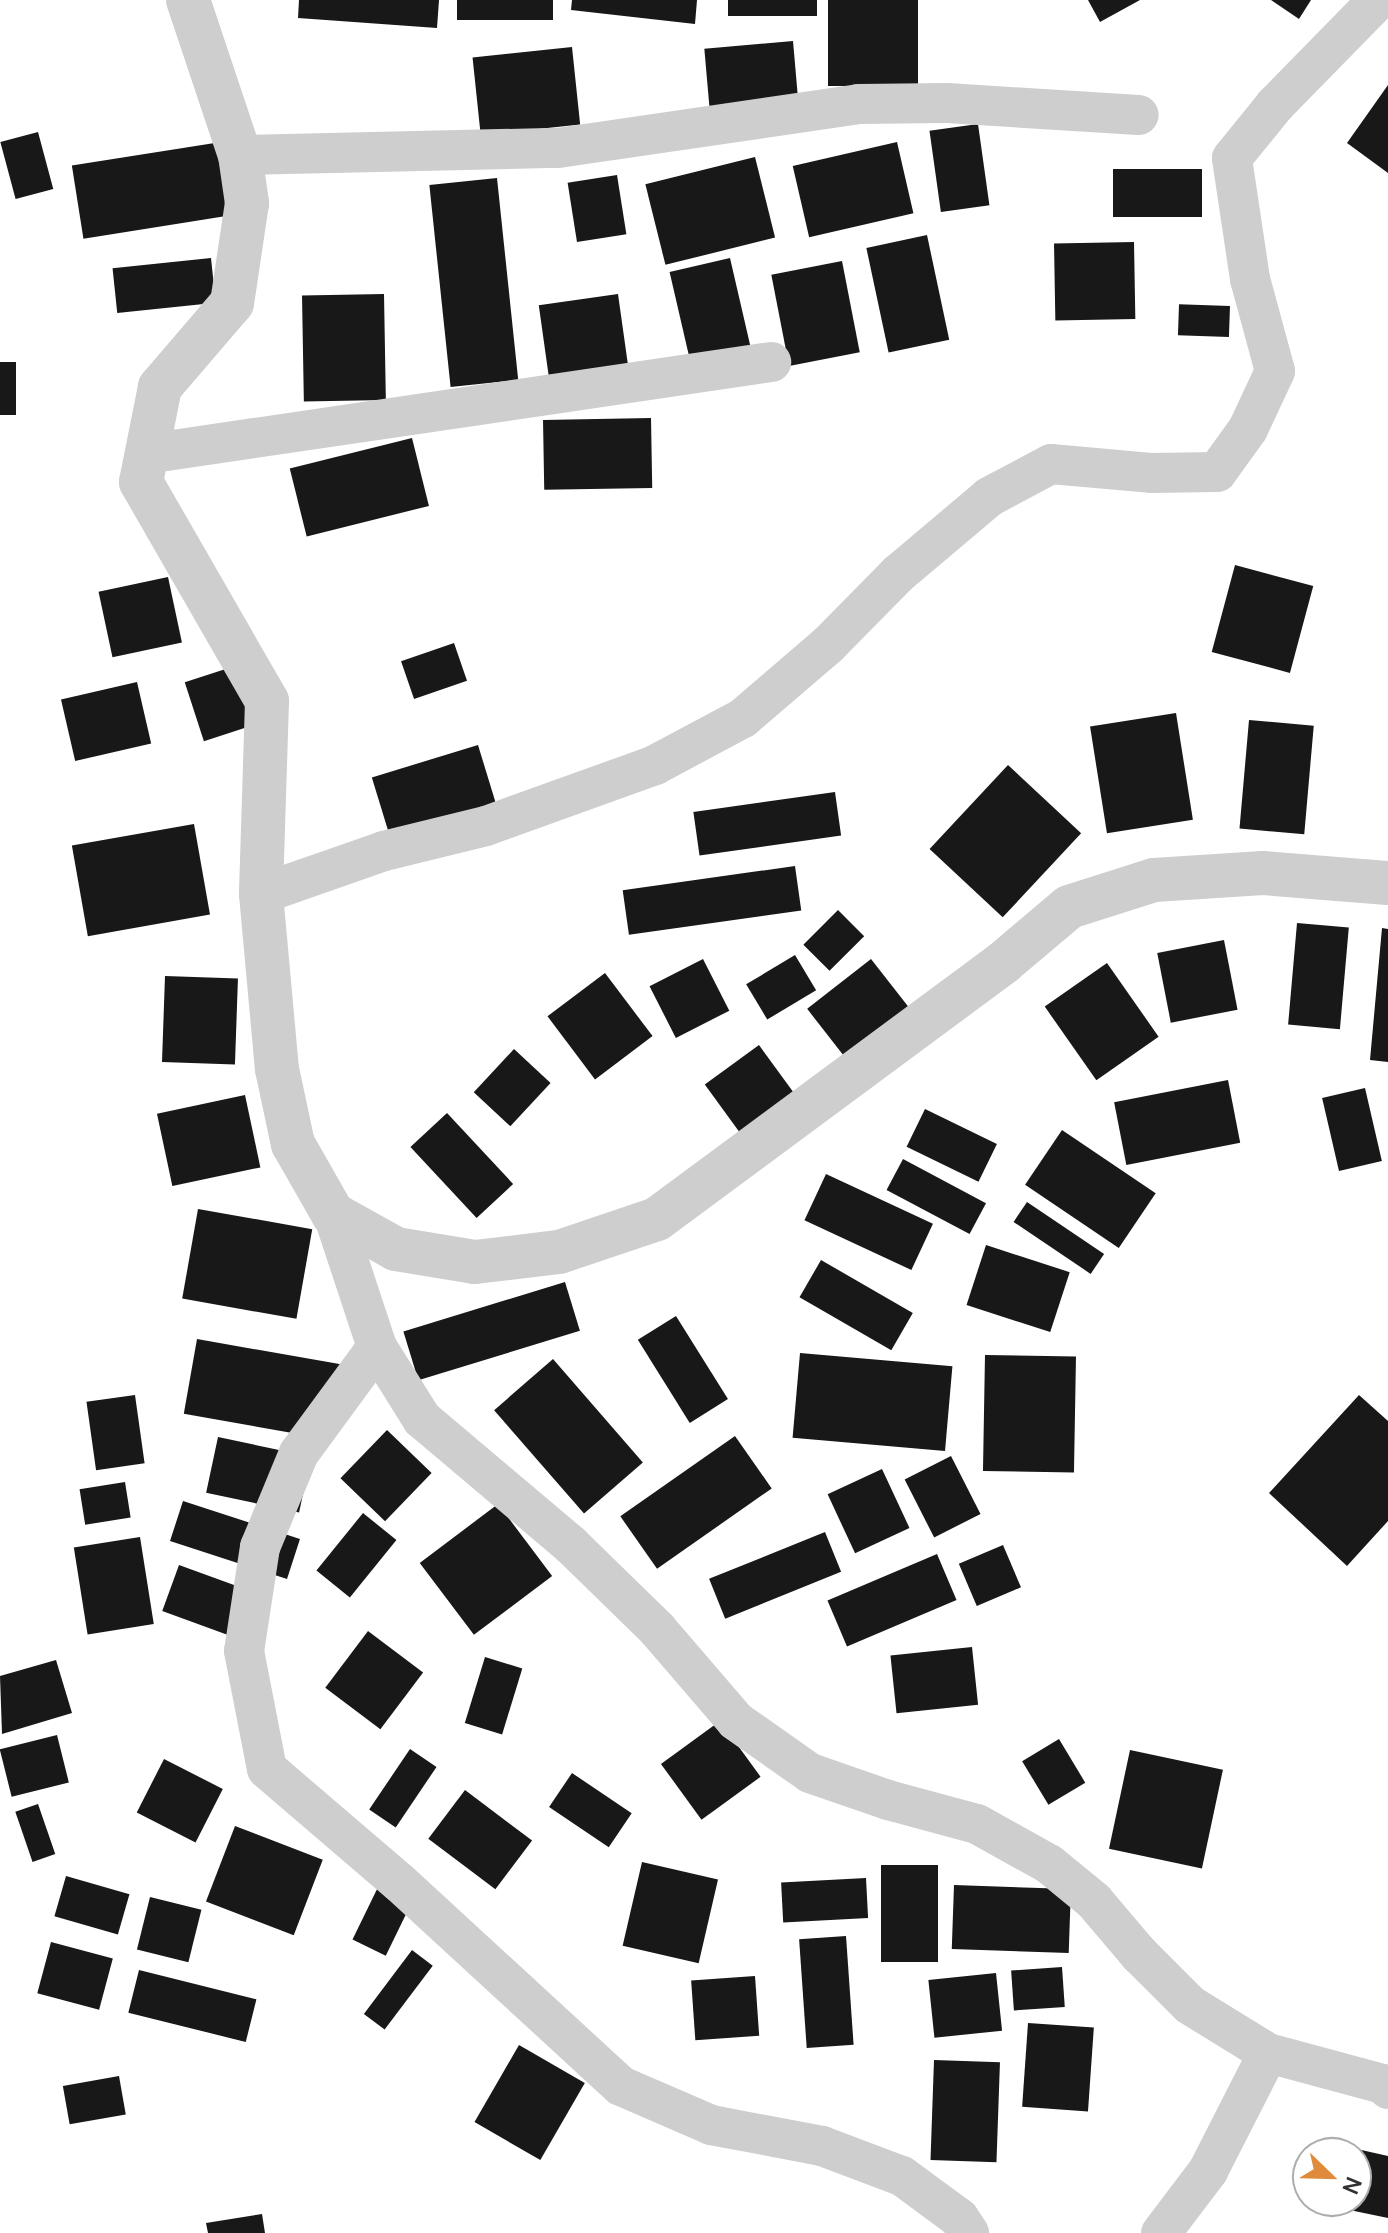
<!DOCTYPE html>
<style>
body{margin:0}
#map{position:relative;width:1388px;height:2233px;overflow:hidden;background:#fff;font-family:Manrope,sans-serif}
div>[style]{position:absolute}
.building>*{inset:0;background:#181818;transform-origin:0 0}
.minor>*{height:40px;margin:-20px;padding:0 20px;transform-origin:20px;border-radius:20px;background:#cecece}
.tertiary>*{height:44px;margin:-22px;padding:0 22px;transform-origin:22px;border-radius:22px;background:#cecece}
span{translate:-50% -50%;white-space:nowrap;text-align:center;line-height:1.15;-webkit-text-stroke:8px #fff;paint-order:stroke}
.north{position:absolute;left:1292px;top:2137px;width:80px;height:80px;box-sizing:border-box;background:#fff;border:2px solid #adadad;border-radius:50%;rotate:113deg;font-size:22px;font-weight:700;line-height:32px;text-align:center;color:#313131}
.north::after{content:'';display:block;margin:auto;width:28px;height:36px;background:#df8b3b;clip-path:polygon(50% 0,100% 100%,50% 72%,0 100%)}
</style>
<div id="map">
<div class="building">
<i style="clip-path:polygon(299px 0,439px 0,437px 28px,298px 18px)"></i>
<i style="left:457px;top:0;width:96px;height:20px"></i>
<i style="clip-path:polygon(572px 0,697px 0,695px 24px,571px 10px)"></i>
<i style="left:728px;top:0;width:89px;height:16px"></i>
<i style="left:828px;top:0;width:90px;height:86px"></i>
<i style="clip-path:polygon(1088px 0,1140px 0,1100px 22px)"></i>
<i style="clip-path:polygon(1271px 0,1311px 0,1299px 19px)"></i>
<i style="left:793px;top:41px;width:67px;height:89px;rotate:85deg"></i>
<i style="left:572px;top:47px;width:78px;height:100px;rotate:84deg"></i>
<i style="clip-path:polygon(1388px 85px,1388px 173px,1347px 143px)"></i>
<i style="left:978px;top:124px;width:82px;height:49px;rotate:82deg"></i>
<i style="left:38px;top:132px;width:59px;height:39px;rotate:75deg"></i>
<i style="left:221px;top:142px;width:74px;height:151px;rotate:81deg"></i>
<i style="left:897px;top:142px;width:73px;height:107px;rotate:77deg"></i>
<i style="left:755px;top:157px;width:83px;height:113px;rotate:76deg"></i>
<i style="left:1202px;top:169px;width:48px;height:89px;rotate:90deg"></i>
<i style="left:617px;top:175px;width:60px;height:50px;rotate:81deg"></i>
<i style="left:497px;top:178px;width:203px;height:68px;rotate:84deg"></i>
<i style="left:927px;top:235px;width:107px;height:62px;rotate:78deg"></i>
<i style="left:1134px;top:242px;width:77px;height:80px;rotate:89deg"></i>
<i style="left:211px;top:258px;width:45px;height:99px;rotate:84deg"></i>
<i style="left:730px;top:258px;width:93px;height:62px;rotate:77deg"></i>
<i style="left:842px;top:261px;width:93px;height:72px;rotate:79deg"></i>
<i style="left:384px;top:294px;width:106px;height:82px;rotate:89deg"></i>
<i style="left:618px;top:294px;width:77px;height:80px;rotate:82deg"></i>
<i style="left:1230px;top:306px;width:31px;height:51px;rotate:92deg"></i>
<i style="left:0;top:362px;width:16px;height:53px"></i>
<i style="left:651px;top:418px;width:70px;height:108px;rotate:89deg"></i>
<i style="left:412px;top:438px;width:70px;height:126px;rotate:76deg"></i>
<i style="left:1235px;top:565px;width:81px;height:90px;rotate:15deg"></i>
<i style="left:168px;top:577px;width:67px;height:71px;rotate:78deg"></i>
<i style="left:454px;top:643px;width:40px;height:56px;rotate:71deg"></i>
<i style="left:238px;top:665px;width:62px;height:56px;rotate:72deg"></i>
<i style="left:137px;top:682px;width:63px;height:78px;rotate:77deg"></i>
<i style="left:1176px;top:713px;width:108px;height:87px;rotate:81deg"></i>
<i style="left:1249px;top:720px;width:65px;height:109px;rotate:5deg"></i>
<i style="left:478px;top:745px;width:68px;height:111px;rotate:73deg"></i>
<i style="left:1008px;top:765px;width:100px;height:115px;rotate:43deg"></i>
<i style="left:835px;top:792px;width:44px;height:143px;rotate:82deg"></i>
<i style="left:194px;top:824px;width:92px;height:124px;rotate:80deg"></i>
<i style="left:795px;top:866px;width:45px;height:174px;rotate:82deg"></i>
<i style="left:838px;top:910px;width:37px;height:49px;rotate:45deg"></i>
<i style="left:1297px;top:923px;width:52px;height:102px;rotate:5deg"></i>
<i style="clip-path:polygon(1382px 928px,1388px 929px,1388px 1062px,1370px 1060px)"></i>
<i style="left:1224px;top:940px;width:71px;height:68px;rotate:79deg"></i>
<i style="left:795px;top:955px;width:41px;height:57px;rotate:59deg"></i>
<i style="left:703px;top:959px;width:58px;height:60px;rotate:63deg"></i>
<i style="left:871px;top:959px;width:68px;height:81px;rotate:52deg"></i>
<i style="left:1107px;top:963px;width:90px;height:76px;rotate:55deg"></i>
<i style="left:605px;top:973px;width:79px;height:72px;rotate:53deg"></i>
<i style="left:165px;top:976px;width:73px;height:86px;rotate:2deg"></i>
<i style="left:759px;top:1045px;width:61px;height:67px;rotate:54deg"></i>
<i style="left:514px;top:1049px;width:50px;height:59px;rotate:43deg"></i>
<i style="left:1228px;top:1080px;width:64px;height:116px;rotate:79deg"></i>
<i style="left:1365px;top:1088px;width:75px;height:44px;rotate:77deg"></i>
<i style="left:245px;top:1095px;width:74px;height:90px;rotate:78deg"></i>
<i style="left:925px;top:1109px;width:80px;height:42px;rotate:26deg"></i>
<i style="left:447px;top:1113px;width:97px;height:50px;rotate:47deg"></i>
<i style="left:1062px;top:1130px;width:113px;height:66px;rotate:34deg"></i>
<i style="left:903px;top:1159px;width:94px;height:35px;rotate:28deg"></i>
<i style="left:826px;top:1174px;width:118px;height:51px;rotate:25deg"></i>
<i style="left:1027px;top:1202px;width:93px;height:24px;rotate:34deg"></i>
<i style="left:198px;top:1209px;width:116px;height:91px;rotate:10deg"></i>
<i style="left:986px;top:1245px;width:88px;height:63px;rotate:18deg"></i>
<i style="left:821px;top:1260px;width:106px;height:43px;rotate:30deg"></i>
<i style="left:565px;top:1282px;width:51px;height:169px;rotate:73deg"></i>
<i style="left:676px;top:1316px;width:98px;height:45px;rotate:58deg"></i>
<i style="left:197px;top:1339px;width:146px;height:76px;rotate:10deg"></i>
<i style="left:800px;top:1353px;width:153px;height:85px;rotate:5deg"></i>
<i style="left:985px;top:1355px;width:91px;height:116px;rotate:1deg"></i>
<i style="left:553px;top:1359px;width:137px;height:78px;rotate:49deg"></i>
<i style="left:135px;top:1395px;width:69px;height:49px;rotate:82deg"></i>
<i style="clip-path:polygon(1359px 1395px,1388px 1421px,1388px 1521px,1347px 1566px,1269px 1493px)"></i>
<i style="left:387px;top:1430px;width:62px;height:67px;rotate:44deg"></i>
<i style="left:735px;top:1436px;width:64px;height:140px;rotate:55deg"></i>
<i style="left:218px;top:1437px;width:95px;height:57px;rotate:12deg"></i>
<i style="left:951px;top:1456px;width:65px;height:52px;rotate:63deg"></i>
<i style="left:882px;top:1469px;width:65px;height:60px;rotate:65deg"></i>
<i style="left:125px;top:1482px;width:36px;height:46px;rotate:81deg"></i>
<i style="left:183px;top:1501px;width:123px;height:42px;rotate:18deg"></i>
<i style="left:498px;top:1504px;width:90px;height:98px;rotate:53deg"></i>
<i style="left:363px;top:1513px;width:43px;height:74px;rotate:39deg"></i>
<i style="left:825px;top:1532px;width:43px;height:125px;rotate:68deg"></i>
<i style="left:140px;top:1537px;width:88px;height:67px;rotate:81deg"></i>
<i style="left:1003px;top:1545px;width:46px;height:48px;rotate:67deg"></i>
<i style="left:937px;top:1554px;width:50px;height:119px;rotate:67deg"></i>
<i style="left:179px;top:1565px;width:86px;height:49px;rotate:20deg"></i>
<i style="left:368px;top:1631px;width:69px;height:71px;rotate:37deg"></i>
<i style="left:972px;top:1647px;width:58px;height:82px;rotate:84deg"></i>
<i style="left:485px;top:1657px;width:39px;height:69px;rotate:17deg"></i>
<i style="clip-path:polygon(56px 1660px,72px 1713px,2px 1734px,0 1676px)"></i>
<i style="left:720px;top:1721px;width:69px;height:73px;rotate:54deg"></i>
<i style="left:57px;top:1735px;width:49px;height:59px;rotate:76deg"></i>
<i style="left:1059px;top:1739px;width:51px;height:43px;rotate:59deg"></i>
<i style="left:410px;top:1749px;width:32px;height:73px;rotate:34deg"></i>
<i style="left:1130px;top:1750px;width:95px;height:101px;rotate:12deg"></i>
<i style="left:164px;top:1759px;width:66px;height:60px;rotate:27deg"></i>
<i style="left:572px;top:1773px;width:72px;height:41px;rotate:34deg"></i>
<i style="left:465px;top:1790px;width:84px;height:61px;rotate:37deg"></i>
<i style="left:38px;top:1804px;width:53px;height:24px;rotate:71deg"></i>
<i style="left:235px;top:1826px;width:94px;height:81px;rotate:21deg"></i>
<i style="left:642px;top:1862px;width:78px;height:86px;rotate:13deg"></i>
<i style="left:938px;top:1865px;width:97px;height:57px;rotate:90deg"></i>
<i style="left:66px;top:1876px;width:66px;height:42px;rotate:16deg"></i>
<i style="left:866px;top:1878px;width:40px;height:85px;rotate:87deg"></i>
<i style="left:381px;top:1881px;width:37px;height:65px;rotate:26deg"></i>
<i style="left:954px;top:1885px;width:117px;height:64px;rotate:2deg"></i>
<i style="left:150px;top:1897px;width:53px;height:54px;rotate:14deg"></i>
<i style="left:846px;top:1936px;width:109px;height:47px;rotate:86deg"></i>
<i style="left:51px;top:1942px;width:64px;height:53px;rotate:15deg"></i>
<i style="left:412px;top:1950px;width:26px;height:80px;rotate:37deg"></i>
<i style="left:1062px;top:1967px;width:40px;height:51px;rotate:86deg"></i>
<i style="left:139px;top:1970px;width:121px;height:44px;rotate:14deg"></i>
<i style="left:996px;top:1973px;width:58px;height:68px;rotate:84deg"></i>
<i style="left:755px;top:1976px;width:60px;height:64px;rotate:86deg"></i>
<i style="left:1028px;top:2023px;width:66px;height:84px;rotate:4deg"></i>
<i style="left:519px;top:2045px;width:76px;height:89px;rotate:30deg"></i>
<i style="left:934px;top:2060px;width:66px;height:100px;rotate:2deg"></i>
<i style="left:119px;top:2076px;width:39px;height:57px;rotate:80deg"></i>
<i style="clip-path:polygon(1348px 2147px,1388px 2156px,1388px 2218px,1335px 2207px,1336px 2201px,1356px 2201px,1356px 2153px,1347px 2153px)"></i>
<i style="clip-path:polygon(262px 2214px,265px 2233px,208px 2233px,206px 2223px)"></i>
</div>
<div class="minor">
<i style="left:240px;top:155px;width:318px;rotate:-1.3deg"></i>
<i style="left:558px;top:148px;width:303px;rotate:-8.3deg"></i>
<i style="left:858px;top:104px;width:89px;rotate:-0.6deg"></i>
<i style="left:947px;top:103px;width:192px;rotate:3.6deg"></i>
<i style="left:146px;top:454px;width:632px;rotate:-8.37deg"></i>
<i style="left:261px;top:894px;width:130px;rotate:-19.3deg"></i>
<i style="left:384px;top:851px;width:105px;rotate:-13.8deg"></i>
<i style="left:486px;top:826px;width:180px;rotate:-19.8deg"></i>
<i style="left:655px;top:765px;width:100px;rotate:-28.1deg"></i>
<i style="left:743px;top:718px;width:112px;rotate:-40.7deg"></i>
<i style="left:828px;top:645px;width:100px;rotate:-45.4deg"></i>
<i style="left:898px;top:574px;width:119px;rotate:-40.2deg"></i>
<i style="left:989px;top:497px;width:70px;rotate:-28deg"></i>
<i style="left:1051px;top:464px;width:100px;rotate:5.1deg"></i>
<i style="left:1151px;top:473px;width:66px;rotate:-0.9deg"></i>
<i style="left:1217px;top:472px;width:53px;rotate:-54.2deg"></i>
<i style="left:1248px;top:429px;width:64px;rotate:-65deg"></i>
<i style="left:1275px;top:371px;width:95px;rotate:-105.2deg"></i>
<i style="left:1250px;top:279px;width:122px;rotate:-98.5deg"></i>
<i style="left:1232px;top:158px;width:68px;rotate:-50.9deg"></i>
<i style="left:1275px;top:105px;width:147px;rotate:-45.6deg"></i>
<i style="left:333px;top:1214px;width:140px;rotate:71.7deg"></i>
<i style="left:377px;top:1347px;width:85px;rotate:58deg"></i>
<i style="left:422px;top:1419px;width:195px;rotate:40.2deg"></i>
<i style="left:571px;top:1545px;width:120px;rotate:44.3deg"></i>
<i style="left:657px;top:1629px;width:121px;rotate:49.3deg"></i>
<i style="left:736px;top:1721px;width:90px;rotate:35.1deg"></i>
<i style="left:810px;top:1773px;width:83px;rotate:19.1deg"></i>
<i style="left:888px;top:1800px;width:92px;rotate:15.1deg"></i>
<i style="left:977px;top:1824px;width:82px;rotate:29.1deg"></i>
<i style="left:1049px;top:1864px;width:58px;rotate:39.4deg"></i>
<i style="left:1094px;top:1901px;width:70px;rotate:49.7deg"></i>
<i style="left:1139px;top:1954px;width:72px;rotate:45deg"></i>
<i style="left:1190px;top:2005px;width:92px;rotate:31.6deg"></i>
<i style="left:1268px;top:2053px;width:119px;rotate:15.1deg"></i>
<i style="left:1383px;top:2084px;width:7px;rotate:45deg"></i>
<i style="left:377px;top:1347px;width:132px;rotate:126.3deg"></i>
<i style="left:299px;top:1453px;width:102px;rotate:112.5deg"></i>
<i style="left:260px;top:1547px;width:105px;rotate:98.7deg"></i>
<i style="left:244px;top:1651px;width:120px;rotate:79deg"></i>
<i style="left:267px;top:1769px;width:174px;rotate:40.6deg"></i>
<i style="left:399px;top:1882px;width:301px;rotate:42.6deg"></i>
<i style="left:621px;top:2086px;width:98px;rotate:23.4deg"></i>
<i style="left:711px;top:2125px;width:113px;rotate:10.7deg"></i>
<i style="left:822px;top:2146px;width:85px;rotate:20.6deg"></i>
<i style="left:902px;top:2176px;width:71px;rotate:36.4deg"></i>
<i style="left:959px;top:2218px;width:18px;rotate:56deg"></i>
<i style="left:1161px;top:2233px;width:78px;rotate:-52.8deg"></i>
<i style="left:1208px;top:2171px;width:132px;rotate:-63deg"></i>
</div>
<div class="tertiary">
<i style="left:188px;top:0;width:163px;rotate:71.5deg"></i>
<i style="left:240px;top:155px;width:49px;rotate:81.7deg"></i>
<i style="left:247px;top:203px;width:101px;rotate:98.5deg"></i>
<i style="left:232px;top:303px;width:111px;rotate:130.6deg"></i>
<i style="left:160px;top:387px;width:97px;rotate:101.3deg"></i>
<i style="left:141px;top:482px;width:253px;rotate:60.1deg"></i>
<i style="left:267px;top:701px;width:193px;rotate:91.8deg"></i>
<i style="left:261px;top:894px;width:176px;rotate:84.8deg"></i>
<i style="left:277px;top:1069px;width:77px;rotate:78deg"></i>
<i style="left:293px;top:1144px;width:81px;rotate:60.3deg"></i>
<i style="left:333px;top:1214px;width:72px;rotate:29.1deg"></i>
<i style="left:396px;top:1249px;width:80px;rotate:9.3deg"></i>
<i style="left:475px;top:1262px;width:85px;rotate:-6.8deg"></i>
<i style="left:559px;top:1252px;width:103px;rotate:-18.6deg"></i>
<i style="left:657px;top:1219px;width:432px;rotate:-36.5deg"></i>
<i style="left:1004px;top:962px;width:85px;rotate:-40.2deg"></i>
<i style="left:1069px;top:907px;width:89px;rotate:-17.6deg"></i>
<i style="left:1154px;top:880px;width:109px;rotate:-3.7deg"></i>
<i style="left:1263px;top:873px;width:125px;rotate:4.6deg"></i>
</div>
<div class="north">N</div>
</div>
